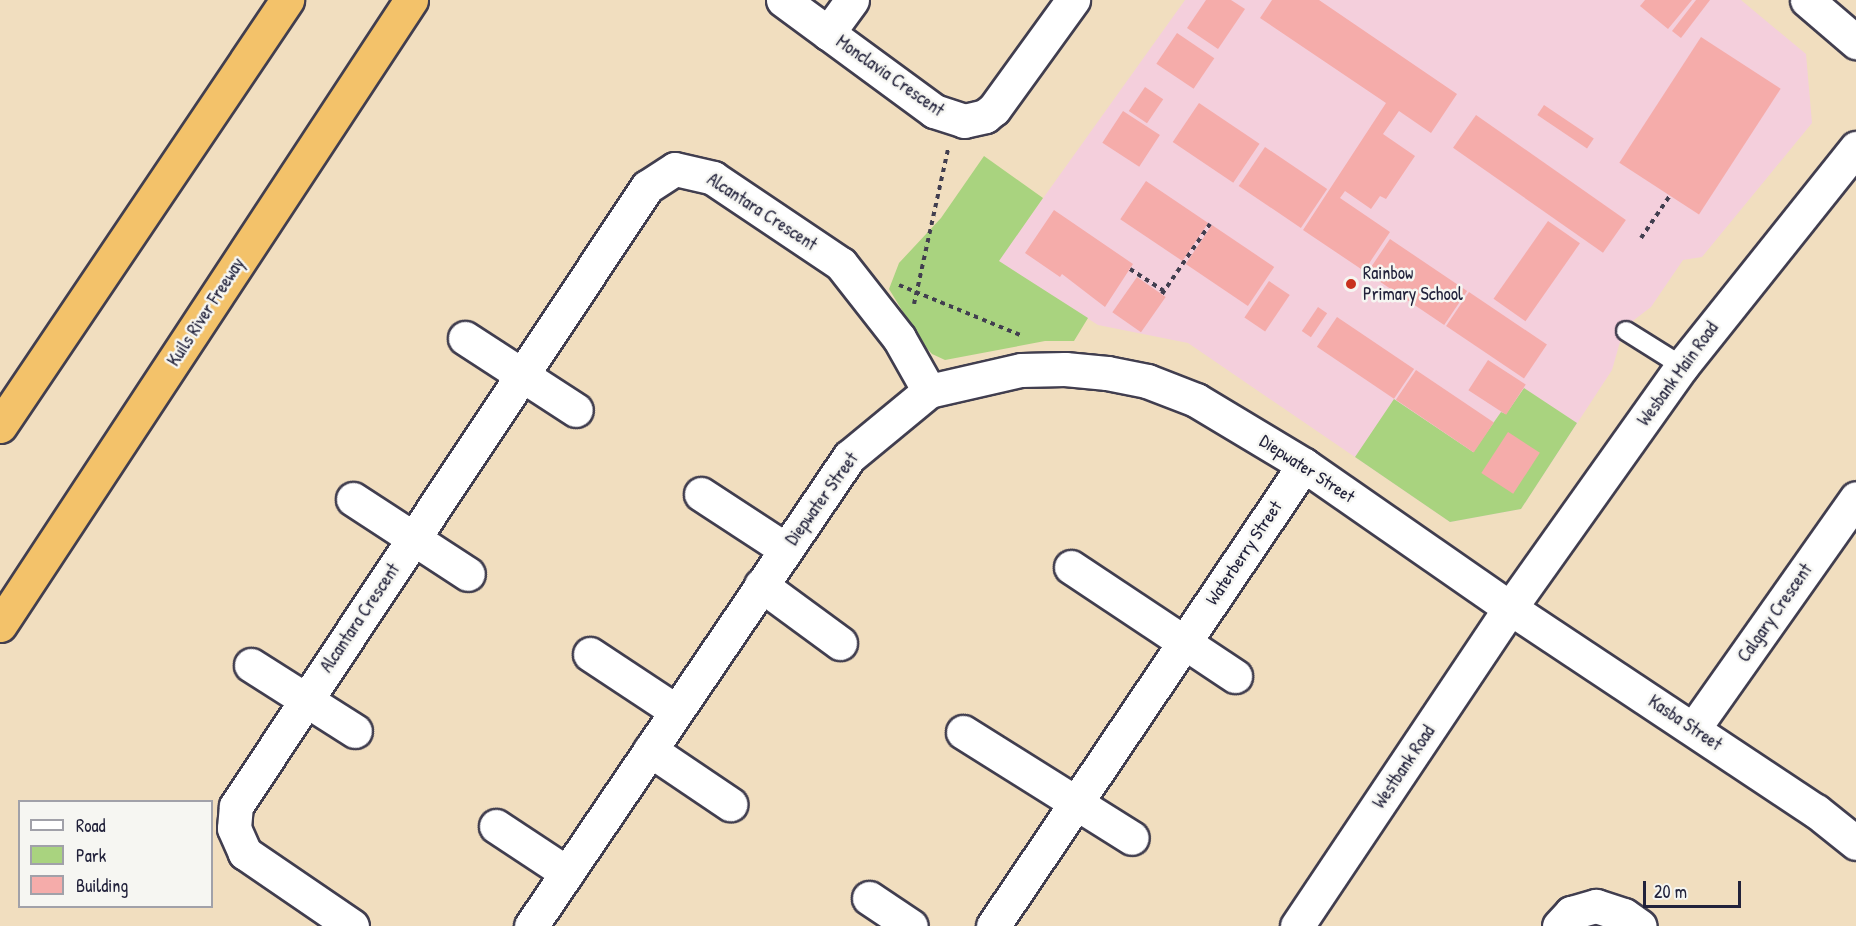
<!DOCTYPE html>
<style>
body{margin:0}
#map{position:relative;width:1856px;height:926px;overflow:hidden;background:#f1debf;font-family:"Patrick Hand",sans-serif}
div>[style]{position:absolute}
.built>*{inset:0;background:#f4cfdc}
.green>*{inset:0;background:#a9d37f}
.building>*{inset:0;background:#f5acaa;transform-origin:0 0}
.path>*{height:4px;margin-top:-2px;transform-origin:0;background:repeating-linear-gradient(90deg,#413e4f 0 4.5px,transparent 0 9px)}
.roads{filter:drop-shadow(2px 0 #413e4f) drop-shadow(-2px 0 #413e4f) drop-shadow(0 2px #413e4f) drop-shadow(0 -2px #413e4f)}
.service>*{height:18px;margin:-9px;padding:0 9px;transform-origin:9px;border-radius:9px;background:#fff}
.minor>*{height:33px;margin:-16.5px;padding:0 16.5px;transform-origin:16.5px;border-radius:16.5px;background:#fff}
.tertiary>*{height:33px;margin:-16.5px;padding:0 16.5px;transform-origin:16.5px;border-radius:16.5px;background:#fff}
.motorway>*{height:33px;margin:-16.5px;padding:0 16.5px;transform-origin:16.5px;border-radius:16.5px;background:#f3c26a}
.dots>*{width:16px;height:16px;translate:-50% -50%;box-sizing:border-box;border:3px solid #f6f6f2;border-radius:50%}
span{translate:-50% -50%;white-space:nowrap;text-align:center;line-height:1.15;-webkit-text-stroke:5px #f6f6f2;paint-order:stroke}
.street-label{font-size:18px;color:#22223b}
.poi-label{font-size:18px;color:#22223b}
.left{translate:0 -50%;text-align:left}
.legend{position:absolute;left:18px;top:800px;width:195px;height:108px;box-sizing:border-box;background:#f6f6f2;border:2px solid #a1a1a9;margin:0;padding:8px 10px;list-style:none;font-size:18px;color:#22223b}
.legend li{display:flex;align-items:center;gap:12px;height:30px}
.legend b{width:30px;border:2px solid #a1a1a9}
.scale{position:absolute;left:1643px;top:881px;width:98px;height:27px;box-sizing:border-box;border:3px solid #22223b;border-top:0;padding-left:8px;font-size:18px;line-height:21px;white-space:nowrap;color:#22223b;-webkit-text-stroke:4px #f6f6f2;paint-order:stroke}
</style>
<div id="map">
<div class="built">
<i style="clip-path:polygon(1185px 0,1741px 0,1806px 54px,1812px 123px,1702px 257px,1683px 260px,1651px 307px,1634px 320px,1620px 342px,1612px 370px,1521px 509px,1450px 522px,1188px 343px,1098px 325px,998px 261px)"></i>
</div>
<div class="green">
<i style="clip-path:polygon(984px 156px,1043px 198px,999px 261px,1088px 318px,1074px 341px,1045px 341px,945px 360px,932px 354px,922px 343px,889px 289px,899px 263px,941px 218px)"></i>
<i style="clip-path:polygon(1524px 388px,1577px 423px,1521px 509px,1450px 522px,1355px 457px,1394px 399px,1473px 452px,1501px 412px,1506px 414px)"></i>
</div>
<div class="building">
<i style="clip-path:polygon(1206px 0,1231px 0,1245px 9px,1218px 49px,1187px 28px)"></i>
<i style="clip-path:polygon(1272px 0,1319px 0,1457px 94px,1431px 133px,1399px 111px,1383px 134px,1415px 156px,1386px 199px,1380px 196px,1371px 209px,1345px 191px,1340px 198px,1390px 232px,1364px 271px,1303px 230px,1386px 103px,1260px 18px)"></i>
<i style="clip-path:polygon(1645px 0,1692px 0,1668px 29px,1640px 6px)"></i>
<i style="clip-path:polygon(1696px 0,1710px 0,1681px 38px,1672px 31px)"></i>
<i style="left:1177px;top:33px;width:45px;height:37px;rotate:34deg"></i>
<i style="left:1701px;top:37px;width:95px;height:150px;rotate:33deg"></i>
<i style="left:1145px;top:87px;width:22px;height:29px;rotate:34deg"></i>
<i style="left:1199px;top:103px;width:73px;height:47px;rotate:34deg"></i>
<i style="left:1544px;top:105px;width:60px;height:12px;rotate:34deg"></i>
<i style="left:1123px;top:111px;width:44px;height:38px;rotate:33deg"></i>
<i style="left:1476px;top:115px;width:183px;height:40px;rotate:35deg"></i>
<i style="left:1265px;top:147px;width:75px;height:47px;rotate:34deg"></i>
<i style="left:1146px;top:181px;width:75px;height:46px;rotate:34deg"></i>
<i style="clip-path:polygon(1054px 210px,1133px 264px,1105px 307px,1062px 274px,1060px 277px,1025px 253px)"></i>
<i style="left:1548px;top:221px;width:39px;height:95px;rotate:35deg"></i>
<i style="left:1212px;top:225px;width:75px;height:47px;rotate:34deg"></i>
<i style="left:1390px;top:239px;width:93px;height:41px;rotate:34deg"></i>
<i style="left:1137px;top:277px;width:35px;height:43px;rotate:35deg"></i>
<i style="left:1269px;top:281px;width:25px;height:44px;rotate:34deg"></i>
<i style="left:1469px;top:292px;width:94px;height:41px;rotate:34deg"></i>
<i style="left:1318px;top:307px;width:11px;height:29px;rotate:34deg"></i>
<i style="left:1337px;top:317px;width:93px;height:36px;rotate:34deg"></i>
<i style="left:1488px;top:360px;width:45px;height:36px;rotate:33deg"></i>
<i style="left:1416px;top:370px;width:94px;height:36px;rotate:34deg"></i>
<i style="left:1508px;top:432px;width:38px;height:49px;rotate:33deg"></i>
</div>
<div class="path">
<i style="left:1641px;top:238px;width:50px;rotate:-55.7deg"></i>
<i style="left:1130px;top:269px;width:40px;rotate:32.9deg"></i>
<i style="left:899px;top:285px;width:134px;rotate:22.4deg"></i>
<i style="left:1162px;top:294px;width:85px;rotate:-55.6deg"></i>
<i style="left:914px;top:304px;width:158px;rotate:-77.6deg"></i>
</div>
<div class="roads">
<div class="service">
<i style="left:1626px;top:331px;width:66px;rotate:32deg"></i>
</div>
<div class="minor">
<i style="left:783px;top:0;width:56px;rotate:36.3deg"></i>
<i style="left:852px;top:0;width:41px;rotate:126deg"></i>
<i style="left:828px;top:33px;width:132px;rotate:36.3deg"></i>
<i style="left:934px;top:111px;width:32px;rotate:18deg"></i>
<i style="left:964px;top:121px;width:22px;rotate:-13deg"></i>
<i style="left:985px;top:116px;width:11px;rotate:-38deg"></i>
<i style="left:994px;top:109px;width:135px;rotate:-54.1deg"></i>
<i style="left:1807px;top:0;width:65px;rotate:40.6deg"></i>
<i style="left:465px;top:338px;width:132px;rotate:33deg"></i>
<i style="left:701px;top:494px;width:100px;rotate:33.2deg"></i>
<i style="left:353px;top:499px;width:137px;rotate:33.1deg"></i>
<i style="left:1071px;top:567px;width:197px;rotate:33.6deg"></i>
<i style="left:761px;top:585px;width:98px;rotate:36.3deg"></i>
<i style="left:590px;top:654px;width:103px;rotate:33.5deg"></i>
<i style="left:251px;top:665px;width:123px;rotate:32.4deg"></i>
<i style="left:1694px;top:728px;width:281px;rotate:-54.8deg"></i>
<i style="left:963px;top:732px;width:199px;rotate:32.1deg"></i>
<i style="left:650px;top:750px;width:97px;rotate:34deg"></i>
<i style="left:496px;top:826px;width:85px;rotate:33.5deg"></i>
<i style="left:869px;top:898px;width:50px;rotate:33.7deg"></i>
<i style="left:352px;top:926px;width:130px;rotate:-145.7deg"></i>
<i style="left:245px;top:853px;width:27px;rotate:-114deg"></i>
<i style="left:234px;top:828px;width:22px;rotate:-85deg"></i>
<i style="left:236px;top:806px;width:743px;rotate:-56.42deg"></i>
<i style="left:647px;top:187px;width:33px;rotate:-33deg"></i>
<i style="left:675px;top:169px;width:39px;rotate:13deg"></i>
<i style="left:713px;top:178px;width:154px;rotate:33.9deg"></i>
<i style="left:841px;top:264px;width:94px;rotate:51.9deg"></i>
<i style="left:899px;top:338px;width:61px;rotate:60.5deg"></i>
<i style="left:531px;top:926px;width:567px;rotate:-55.86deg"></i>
<i style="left:849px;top:457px;width:104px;rotate:-39.5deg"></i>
<i style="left:929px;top:391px;width:94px;rotate:-12.9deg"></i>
<i style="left:1021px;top:370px;width:44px;rotate:-1.3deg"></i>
<i style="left:1065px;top:369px;width:42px;rotate:5.4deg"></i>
<i style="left:1107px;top:373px;width:41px;rotate:11.3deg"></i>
<i style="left:1147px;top:381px;width:53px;rotate:21.2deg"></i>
<i style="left:1196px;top:400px;width:126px;rotate:31deg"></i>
<i style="left:1304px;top:465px;width:251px;rotate:34.8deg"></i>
<i style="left:1510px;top:608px;width:367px;rotate:33.6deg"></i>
<i style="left:1816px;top:811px;width:51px;rotate:38.7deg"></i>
<i style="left:993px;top:926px;width:556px;rotate:-56deg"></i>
<i style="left:1559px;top:926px;width:18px;rotate:-47deg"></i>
<i style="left:1571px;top:913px;width:26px;rotate:-16deg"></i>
<i style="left:1596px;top:906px;width:29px;rotate:18deg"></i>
<i style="left:1624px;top:915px;width:19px;rotate:35deg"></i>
</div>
<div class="tertiary">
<i style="left:1297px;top:926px;width:383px;rotate:-56.2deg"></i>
<i style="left:1510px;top:608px;width:297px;rotate:-54.6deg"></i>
<i style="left:1682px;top:366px;width:279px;rotate:-51.4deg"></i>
</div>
<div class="motorway">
<i style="left:0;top:426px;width:514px;rotate:-56.03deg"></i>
<i style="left:0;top:625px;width:748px;rotate:-56.67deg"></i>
</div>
</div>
<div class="dots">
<i style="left:1351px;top:284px;background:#c8321e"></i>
</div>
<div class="street-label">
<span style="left:890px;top:76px;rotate:35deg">Monclavia Crescent</span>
<span style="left:762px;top:212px;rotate:33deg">Alcantara Crescent</span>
<span style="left:206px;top:312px;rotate:-57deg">Kuils River Freeway</span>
<span style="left:1678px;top:374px;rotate:-54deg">Wesbank Main Road</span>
<span style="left:1307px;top:469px;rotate:33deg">Diepwater Street</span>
<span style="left:822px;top:499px;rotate:-54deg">Diepwater Street</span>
<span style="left:1244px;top:553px;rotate:-56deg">Waterberry Street</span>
<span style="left:1775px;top:613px;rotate:-55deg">Calgary Crescent</span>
<span style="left:360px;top:618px;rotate:-56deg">Alcantara Crescent</span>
<span style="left:1685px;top:723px;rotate:34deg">Kasba Street</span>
<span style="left:1404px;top:767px;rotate:-56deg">Westbank Road</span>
</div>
<div class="poi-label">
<span class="left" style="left:1363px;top:284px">Rainbow<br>Primary School</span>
</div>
<ul class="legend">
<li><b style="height:8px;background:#fff"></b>Road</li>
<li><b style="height:16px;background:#a9d37f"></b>Park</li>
<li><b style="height:16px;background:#f5acaa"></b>Building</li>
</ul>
<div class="scale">20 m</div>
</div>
